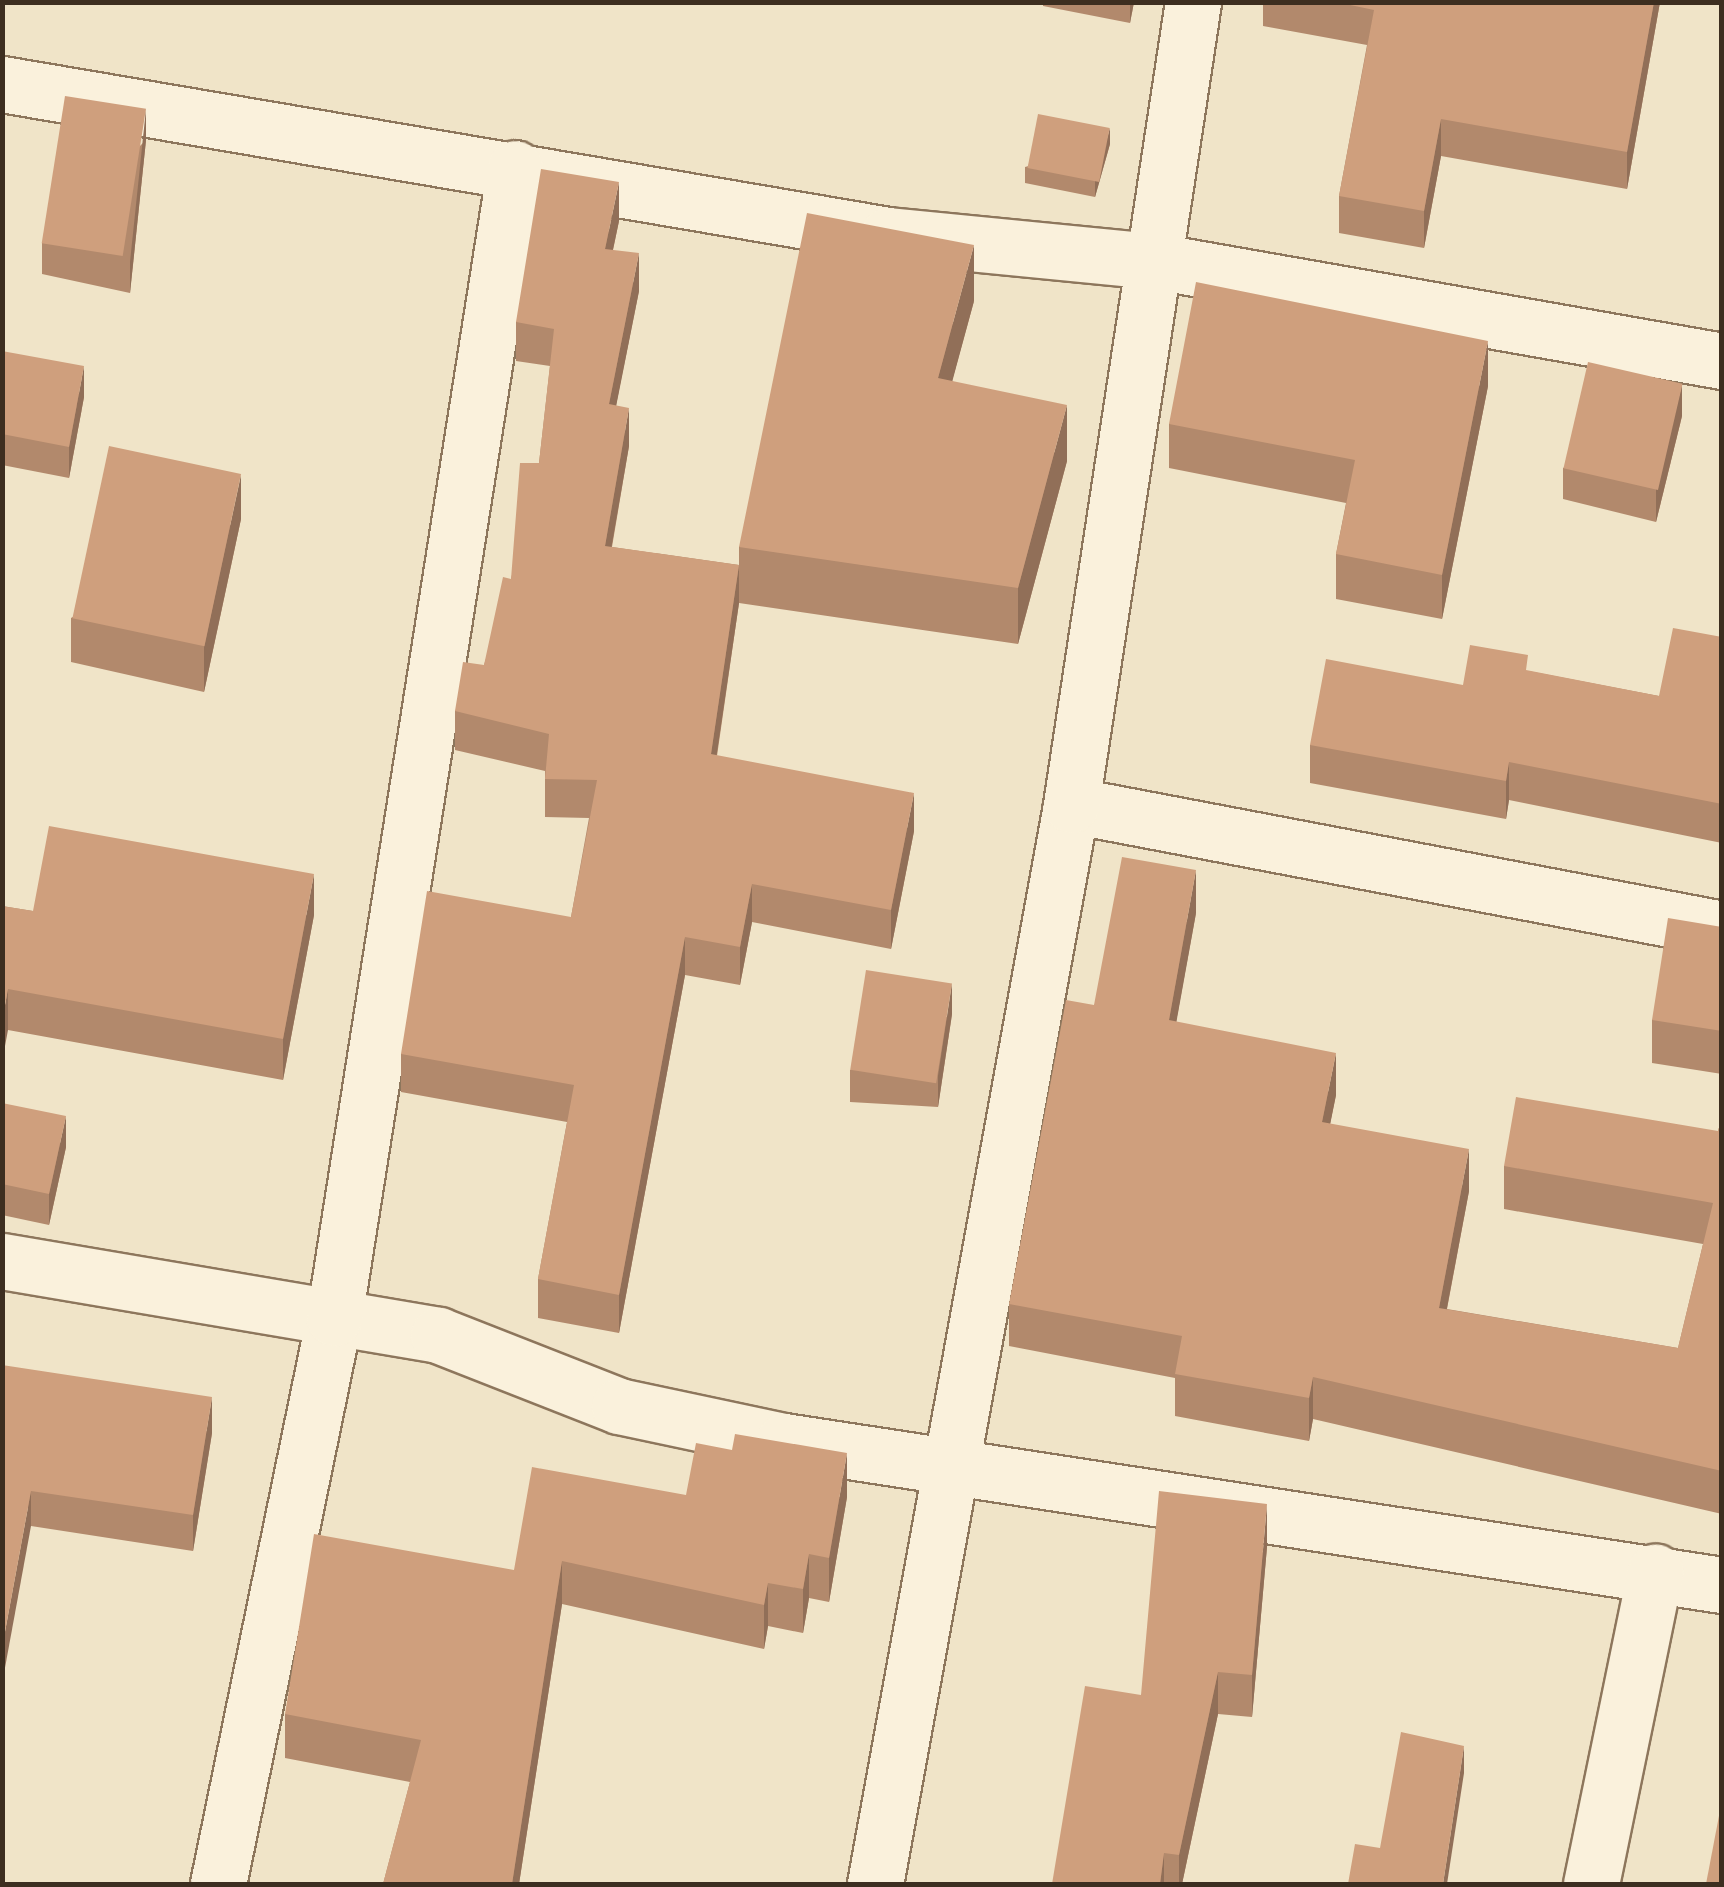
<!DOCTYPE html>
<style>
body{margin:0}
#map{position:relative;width:1724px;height:1887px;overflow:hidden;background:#f0e4c8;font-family:"Noto Serif",serif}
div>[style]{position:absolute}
.roads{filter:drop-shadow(2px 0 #8d765c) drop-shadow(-2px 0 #8d765c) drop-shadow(0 2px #8d765c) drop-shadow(0 -2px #8d765c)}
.minor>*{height:55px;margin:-27.5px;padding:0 27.5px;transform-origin:27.5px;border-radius:27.5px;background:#faf1dc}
.wall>*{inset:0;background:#b2896c}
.shaded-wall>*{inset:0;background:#916f58}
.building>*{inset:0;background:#cf9f7d;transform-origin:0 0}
span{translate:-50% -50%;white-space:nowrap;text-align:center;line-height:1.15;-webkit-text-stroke:8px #f7eed8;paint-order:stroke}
.frame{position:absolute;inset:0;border:5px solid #3d2e20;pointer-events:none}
</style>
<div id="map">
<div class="roads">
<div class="minor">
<i style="left:2px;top:84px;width:899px;rotate:9.67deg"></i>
<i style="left:888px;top:235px;width:268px;rotate:5.6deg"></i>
<i style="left:1155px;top:261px;width:576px;rotate:10deg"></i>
<i style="left:1071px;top:805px;width:663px;rotate:10.78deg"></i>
<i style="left:2px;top:1261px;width:442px;rotate:9.6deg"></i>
<i style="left:438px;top:1335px;width:194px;rotate:21.4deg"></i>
<i style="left:619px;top:1406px;width:169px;rotate:12deg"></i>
<i style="left:784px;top:1441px;width:949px;rotate:8.73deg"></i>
<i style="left:218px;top:1884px;width:578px;rotate:-78.42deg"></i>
<i style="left:334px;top:1318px;width:1164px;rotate:-81.06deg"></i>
<i style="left:875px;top:1884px;width:1097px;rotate:-79.7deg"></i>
<i style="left:1071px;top:805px;width:812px;rotate:-81.36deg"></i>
<i style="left:1591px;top:1884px;width:319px;rotate:-78.4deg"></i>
</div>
</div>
<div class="wall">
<i style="clip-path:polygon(1043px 2px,1134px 2px,1130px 23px,1043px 6px)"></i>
<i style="clip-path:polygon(1263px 2px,1660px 2px,1627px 189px,1441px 156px,1424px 248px,1339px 233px,1339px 196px,1367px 45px,1263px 26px)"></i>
<i style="clip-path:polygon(146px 140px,130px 293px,42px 274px,42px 243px)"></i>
<i style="clip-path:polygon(1110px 144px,1095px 197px,1025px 183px,1025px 167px)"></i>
<i style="clip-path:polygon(619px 221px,613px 250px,639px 291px,616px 405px,629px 446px,612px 547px,739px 565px,739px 547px,974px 301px,952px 381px,1067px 461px,1018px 644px,739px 603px,717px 756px,914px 831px,891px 949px,752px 922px,740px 985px,685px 975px,619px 1333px,538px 1318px,538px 1279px,567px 1122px,401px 1092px,401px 1054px,571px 917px,589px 818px,545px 817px,545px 771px,455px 750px,455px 711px,484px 665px,511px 579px,539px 463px,550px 366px,516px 361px,516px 322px)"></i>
<i style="clip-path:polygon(2px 351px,84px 397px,69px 478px,2px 465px)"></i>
<i style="clip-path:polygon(1488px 386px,1442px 619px,1336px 599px,1336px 554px,1346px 503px,1169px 468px,1169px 424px)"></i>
<i style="clip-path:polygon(1682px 416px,1656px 522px,1563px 499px,1563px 468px)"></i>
<i style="clip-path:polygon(241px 519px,204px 692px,71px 662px,71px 618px)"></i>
<i style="clip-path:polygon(1722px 637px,1722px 843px,1509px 800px,1506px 819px,1310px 783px,1310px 745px,1463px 685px,1528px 671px,1659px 696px)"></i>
<i style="clip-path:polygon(2px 906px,33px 911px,314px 915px,283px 1080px,8px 1030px)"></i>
<i style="clip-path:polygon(1196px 913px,1176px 1022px,1336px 1095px,1330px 1124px,1469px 1191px,1447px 1309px,1678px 1348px,1703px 1244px,1504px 1209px,1504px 1166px,1718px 1131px,1722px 1117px,1722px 1514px,1313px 1419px,1309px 1441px,1175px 1416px,1175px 1378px,1009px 1346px,1009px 1304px,1094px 1005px)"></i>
<i style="clip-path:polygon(1722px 927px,1722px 1074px,1652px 1063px,1652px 1020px)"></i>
<i style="clip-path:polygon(952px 1014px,938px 1107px,850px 1102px,850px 1070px)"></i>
<i style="clip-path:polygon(2px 1103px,66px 1147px,49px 1225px,2px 1215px)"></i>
<i style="clip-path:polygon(2px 1365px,212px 1433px,193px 1551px,31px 1526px)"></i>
<i style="clip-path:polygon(686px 1495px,847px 1497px,829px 1602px,809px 1598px,803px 1633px,768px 1626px,764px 1649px,562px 1604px,519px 1884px,383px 1884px,410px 1782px,285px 1758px,285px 1714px,514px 1570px)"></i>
<i style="clip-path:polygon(1267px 1547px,1252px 1717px,1218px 1714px,1182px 1884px,1052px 1884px,1141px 1695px)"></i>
</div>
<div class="shaded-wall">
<i style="clip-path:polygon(1130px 2px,1134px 2px,1130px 23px)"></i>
<i style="clip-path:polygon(1654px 2px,1660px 2px,1627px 189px,1627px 152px)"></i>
<i style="clip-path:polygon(146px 109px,146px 140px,130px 293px,130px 262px)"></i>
<i style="clip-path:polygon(1441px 119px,1441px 156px,1424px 248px,1424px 211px)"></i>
<i style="clip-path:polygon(1110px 128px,1110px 144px,1095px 197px,1095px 181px)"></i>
<i style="clip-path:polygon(619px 182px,619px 221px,605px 287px,605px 249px)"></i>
<i style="clip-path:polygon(974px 245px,974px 301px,938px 434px,938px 378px)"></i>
<i style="clip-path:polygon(639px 253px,639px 291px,609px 442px,609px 404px)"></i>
<i style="clip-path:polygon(1488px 341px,1488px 386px,1442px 619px,1442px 575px)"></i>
<i style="clip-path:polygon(84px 366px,84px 397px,69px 478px,69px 447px)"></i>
<i style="clip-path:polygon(1682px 384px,1682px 416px,1656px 522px,1656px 490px)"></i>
<i style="clip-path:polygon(1067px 405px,1067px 461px,1018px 644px,1018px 588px)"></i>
<i style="clip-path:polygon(629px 408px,629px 446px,605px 584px,605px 546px)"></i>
<i style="clip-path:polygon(241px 475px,241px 519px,204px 692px,204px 647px)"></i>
<i style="clip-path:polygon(739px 565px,739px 603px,711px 793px,711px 754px)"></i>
<i style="clip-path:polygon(1509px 762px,1509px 800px,1506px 819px,1506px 781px)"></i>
<i style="clip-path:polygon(914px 793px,914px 831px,891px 949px,891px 910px)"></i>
<i style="clip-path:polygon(1196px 870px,1196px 913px,1169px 1063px,1169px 1020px)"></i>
<i style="clip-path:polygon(314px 874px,314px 915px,283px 1080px,283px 1039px)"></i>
<i style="clip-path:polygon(752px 884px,752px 922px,740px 985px,740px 947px)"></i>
<i style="clip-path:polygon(685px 937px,685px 975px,619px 1333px,619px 1295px)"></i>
<i style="clip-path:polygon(952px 983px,952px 1014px,938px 1107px,938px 1076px)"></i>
<i style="clip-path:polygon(8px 989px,8px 1030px,2px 1062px,2px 1021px)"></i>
<i style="clip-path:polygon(1336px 1053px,1336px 1095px,1322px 1165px,1322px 1122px)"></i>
<i style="clip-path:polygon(66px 1116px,66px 1147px,49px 1225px,49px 1194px)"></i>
<i style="clip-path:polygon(1469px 1149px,1469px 1191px,1439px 1350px,1439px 1308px)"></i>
<i style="clip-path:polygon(1313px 1377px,1313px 1419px,1309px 1441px,1309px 1398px)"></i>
<i style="clip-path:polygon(212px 1397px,212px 1433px,193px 1551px,193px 1515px)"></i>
<i style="clip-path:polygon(847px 1453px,847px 1497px,829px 1602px,829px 1558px)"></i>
<i style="clip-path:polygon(31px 1491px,31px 1526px,2px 1684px,2px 1648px)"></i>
<i style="clip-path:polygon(1267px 1504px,1267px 1547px,1252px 1717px,1252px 1675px)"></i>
<i style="clip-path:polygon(809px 1554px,809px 1598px,803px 1633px,803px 1589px)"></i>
<i style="clip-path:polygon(562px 1561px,562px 1604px,519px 1884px,512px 1884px)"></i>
<i style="clip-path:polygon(768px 1583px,768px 1626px,764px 1649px,764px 1605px)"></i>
<i style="clip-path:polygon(1218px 1672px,1218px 1714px,1182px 1884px,1179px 1884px,1179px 1855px)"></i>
<i style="clip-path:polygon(1464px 1746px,1464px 1773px,1447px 1884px,1443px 1884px)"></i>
<i style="clip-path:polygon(1164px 1853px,1164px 1884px,1160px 1884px)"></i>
</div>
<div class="building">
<i style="clip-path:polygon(1336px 2px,1654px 2px,1627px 152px,1441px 119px,1424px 211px,1339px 196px,1374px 10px)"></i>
<i style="left:65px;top:96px;width:82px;height:149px;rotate:9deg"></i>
<i style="left:1038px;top:114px;width:73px;height:55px;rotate:11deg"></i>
<i style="clip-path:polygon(541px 169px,619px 182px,605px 249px,639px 253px,609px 404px,629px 408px,605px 546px,739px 565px,711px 754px,914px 793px,891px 910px,752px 884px,740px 947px,685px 937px,619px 1295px,538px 1279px,574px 1085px,401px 1054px,427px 891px,571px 917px,597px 780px,545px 779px,549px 734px,455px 711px,463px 662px,484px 665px,503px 577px,511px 579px,520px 463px,539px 463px,554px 329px,516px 322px)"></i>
<i style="clip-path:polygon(807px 213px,974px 245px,938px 378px,1067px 405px,1018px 588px,739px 547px)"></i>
<i style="clip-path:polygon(1196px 282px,1488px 341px,1442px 575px,1336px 554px,1355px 460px,1169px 424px)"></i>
<i style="clip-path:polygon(2px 351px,84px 366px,69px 447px,2px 434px)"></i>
<i style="left:1588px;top:362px;width:97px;height:109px;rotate:13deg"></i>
<i style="left:109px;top:446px;width:135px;height:176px;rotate:12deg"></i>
<i style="clip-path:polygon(1673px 628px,1722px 637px,1722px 804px,1509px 762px,1506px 781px,1310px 745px,1326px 659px,1463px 685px,1470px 645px,1528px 655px,1526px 670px,1659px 696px)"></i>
<i style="clip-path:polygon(49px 826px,314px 874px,283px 1039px,8px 989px,2px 1021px,2px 906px,33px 911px)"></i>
<i style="clip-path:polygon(1122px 857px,1196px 870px,1169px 1020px,1336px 1053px,1322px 1122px,1469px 1149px,1439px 1308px,1678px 1348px,1713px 1203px,1504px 1166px,1516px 1097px,1718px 1131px,1722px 1117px,1722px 1471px,1313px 1377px,1309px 1398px,1175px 1374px,1182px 1336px,1009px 1304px,1066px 1000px,1094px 1005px)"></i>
<i style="clip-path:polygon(1668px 918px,1722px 927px,1722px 1031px,1652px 1020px)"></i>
<i style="left:866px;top:970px;width:87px;height:101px;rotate:9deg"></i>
<i style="clip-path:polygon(2px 1103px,66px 1116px,49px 1194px,2px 1184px)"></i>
<i style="clip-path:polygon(2px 1365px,212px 1397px,193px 1515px,31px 1491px,2px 1648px)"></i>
<i style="clip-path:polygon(735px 1434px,847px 1453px,829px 1558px,809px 1554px,803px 1589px,768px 1583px,764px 1605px,562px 1561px,512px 1884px,383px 1884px,421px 1740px,285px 1714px,314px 1534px,514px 1570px,532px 1467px,686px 1495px,696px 1443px,732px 1450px)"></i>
<i style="clip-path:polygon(1159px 1491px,1267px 1504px,1252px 1675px,1218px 1672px,1179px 1855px,1164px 1853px,1160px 1884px,1052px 1884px,1085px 1686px,1141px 1695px)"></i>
<i style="clip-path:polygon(1401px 1732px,1464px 1746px,1443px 1884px,1348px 1884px,1355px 1844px,1380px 1848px)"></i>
<i style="clip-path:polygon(1722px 1800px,1722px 1884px,1706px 1884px)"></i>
</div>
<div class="frame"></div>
</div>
